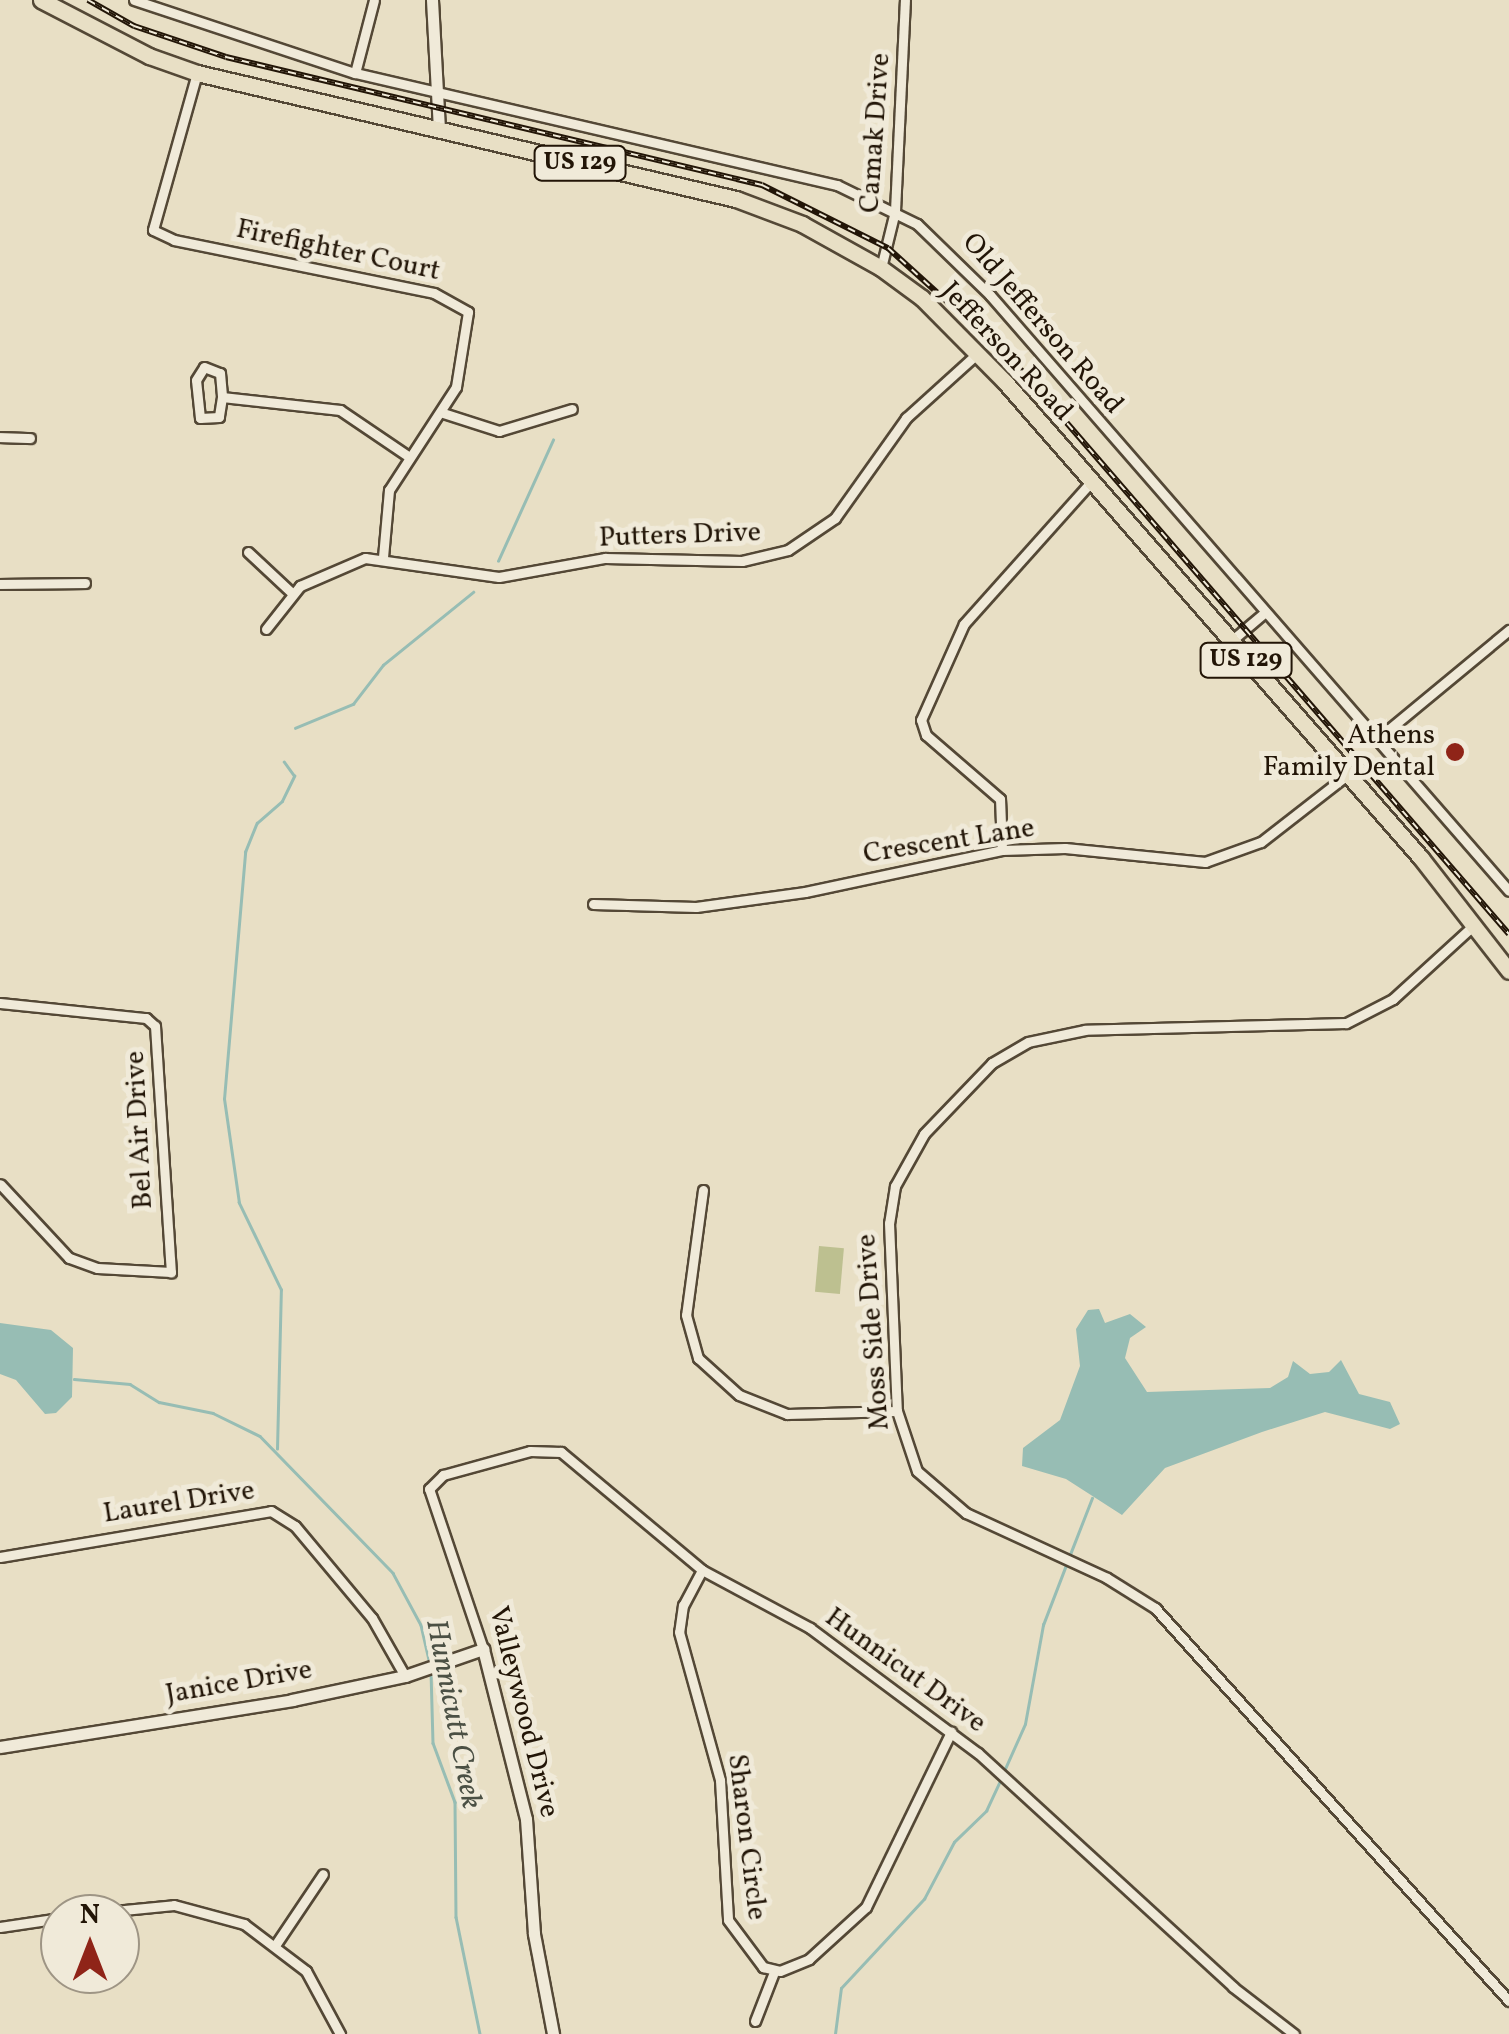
<!DOCTYPE html>
<style>
body{margin:0}
#map{position:relative;width:1509px;height:2034px;overflow:hidden;background:#e8dfc5;font-family:Vollkorn,serif}
div>[style]{position:absolute}
.green>*{inset:0;background:#bdc090;transform-origin:0 0}
.water>*{inset:0;background:#97bdb4}
.stream>*{height:2.5px;margin:-1.25px;padding:0 1.25px;transform-origin:1.25px;border-radius:1.25px;background:#97bdb4}
.roads{filter:drop-shadow(2px 0 #544836) drop-shadow(-2px 0 #544836) drop-shadow(0 2px #544836) drop-shadow(0 -2px #544836)}
.minor>*{height:9px;margin:-4.5px;padding:0 4.5px;transform-origin:4.5px;border-radius:4.5px;background:#f0ead9}
.tertiary>*{height:11px;margin:-5.5px;padding:0 5.5px;transform-origin:5.5px;border-radius:5.5px;background:#f0ead9}
.trunk>*{height:15px;margin:-7.5px;padding:0 7.5px;transform-origin:7.5px;border-radius:7.5px;background:#e8dfc5}
.rail>*{height:6px;margin-top:-3px;transform-origin:0;background:repeating-linear-gradient(90deg,#f0ead9 0 8px,#221507 0 16px);box-sizing:border-box;border-block:2px solid #221507}
.dots>*{width:28px;height:28px;translate:-50% -50%;box-sizing:border-box;border:5px solid #f0ead9;border-radius:50%}
span{translate:-50% -50%;white-space:nowrap;text-align:center;line-height:1.15;-webkit-text-stroke:10px #f0ead9;paint-order:stroke}
.shield-label span{padding:2px 8px;background:#f0ead9;border:2px solid;border-radius:8px;-webkit-text-stroke-width:0}
.shield-label{font-size:25px;color:#221507;font-weight:700}
.street-label{font-size:28px;color:#221507}
.poi-label{font-size:28px;color:#221507}
.right{translate:-100% -50%;text-align:right}
.water-label{font-size:30px;color:#4b5044;font-style:italic}
.north{position:absolute;left:40px;top:1894px;width:100px;height:100px;box-sizing:border-box;background:#f0ead9;border:2px solid #9e9585;border-radius:50%;rotate:0deg;font-size:28px;font-weight:700;line-height:40px;text-align:center;color:#221507}
.north::after{content:'';display:block;margin:auto;width:35px;height:45px;background:#8f2418;clip-path:polygon(50% 0,100% 100%,50% 72%,0 100%)}
</style>
<div id="map">
<div class="green">
<i style="left:819px;top:1246px;width:25px;height:46px;rotate:5deg"></i>
</div>
<div class="water">
<i style="clip-path:polygon(1099px 1309px,1105px 1323px,1130px 1314px,1146px 1327px,1130px 1338px,1125px 1358px,1147px 1392px,1270px 1388px,1288px 1377px,1293px 1361px,1310px 1374px,1329px 1372px,1341px 1360px,1359px 1394px,1390px 1402px,1400px 1424px,1390px 1429px,1325px 1412px,1262px 1432px,1165px 1468px,1122px 1515px,1066px 1479px,1022px 1466px,1023px 1448px,1060px 1420px,1080px 1366px,1076px 1329px,1088px 1310px)"></i>
<i style="clip-path:polygon(0 1323px,51px 1330px,73px 1348px,72px 1397px,56px 1413px,45px 1414px,16px 1380px,0 1374px)"></i>
</div>
<div class="stream">
<i style="left:498px;top:561px;width:133px;rotate:-65.6deg"></i>
<i style="left:295px;top:728px;width:63px;rotate:-22.5deg"></i>
<i style="left:353px;top:704px;width:49px;rotate:-52.4deg"></i>
<i style="left:383px;top:665px;width:116px;rotate:-39deg"></i>
<i style="left:74px;top:1379px;width:56px;rotate:5.1deg"></i>
<i style="left:130px;top:1384px;width:34px;rotate:32deg"></i>
<i style="left:159px;top:1402px;width:55px;rotate:11.5deg"></i>
<i style="left:213px;top:1413px;width:52px;rotate:26.1deg"></i>
<i style="left:260px;top:1436px;width:191px;rotate:45.8deg"></i>
<i style="left:393px;top:1573px;width:59px;rotate:61.7deg"></i>
<i style="left:421px;top:1625px;width:39px;rotate:77deg"></i>
<i style="left:277px;top:1449px;width:159px;rotate:-88.6deg"></i>
<i style="left:281px;top:1290px;width:97px;rotate:-115.8deg"></i>
<i style="left:239px;top:1203px;width:105px;rotate:-98.2deg"></i>
<i style="left:224px;top:1099px;width:248px;rotate:-85.1deg"></i>
<i style="left:245px;top:852px;width:31px;rotate:-68deg"></i>
<i style="left:257px;top:823px;width:33px;rotate:-41deg"></i>
<i style="left:282px;top:801px;width:28px;rotate:-64deg"></i>
<i style="left:294px;top:776px;width:17px;rotate:-126deg"></i>
<i style="left:1069px;top:1557px;width:63px;rotate:-68.7deg"></i>
<i style="left:431px;top:1671px;width:72px;rotate:88.4deg"></i>
<i style="left:433px;top:1743px;width:63px;rotate:69.6deg"></i>
<i style="left:455px;top:1802px;width:115px;rotate:89.5deg"></i>
<i style="left:456px;top:1917px;width:119px;rotate:78.4deg"></i>
<i style="left:1004px;top:1771px;width:51px;rotate:-65.9deg"></i>
<i style="left:1025px;top:1724px;width:101px;rotate:-79.7deg"></i>
<i style="left:1043px;top:1625px;width:64px;rotate:-69deg"></i>
<i style="left:835px;top:2034px;width:46px;rotate:-82.6deg"></i>
<i style="left:841px;top:1988px;width:122px;rotate:-47deg"></i>
<i style="left:924px;top:1899px;width:64px;rotate:-62.2deg"></i>
<i style="left:954px;top:1842px;width:45px;rotate:-44.1deg"></i>
<i style="left:986px;top:1811px;width:35px;rotate:-65deg"></i>
</div>
<div class="roads">
<div class="minor">
<i style="left:134px;top:0;width:233px;rotate:18.3deg"></i>
<i style="left:355px;top:73px;width:495px;rotate:13.1deg"></i>
<i style="left:837px;top:185px;width:89px;rotate:26deg"></i>
<i style="left:917px;top:224px;width:102px;rotate:44.2deg"></i>
<i style="left:990px;top:295px;width:790px;rotate:48.95deg"></i>
<i style="left:197px;top:73px;width:163px;rotate:105.7deg"></i>
<i style="left:153px;top:230px;width:23px;rotate:25deg"></i>
<i style="left:174px;top:240px;width:265px;rotate:11.5deg"></i>
<i style="left:434px;top:293px;width:39px;rotate:29deg"></i>
<i style="left:468px;top:312px;width:76px;rotate:99.1deg"></i>
<i style="left:456px;top:387px;width:123px;rotate:123deg"></i>
<i style="left:389px;top:490px;width:67px;rotate:95.1deg"></i>
<i style="left:355px;top:73px;width:75px;rotate:-75.4deg"></i>
<i style="left:881px;top:268px;width:59px;rotate:-76.2deg"></i>
<i style="left:895px;top:211px;width:211px;rotate:-87.3deg"></i>
<i style="left:222px;top:397px;width:20px;rotate:99deg"></i>
<i style="left:219px;top:417px;width:19px;rotate:177deg"></i>
<i style="left:200px;top:418px;width:38px;rotate:-96deg"></i>
<i style="left:196px;top:380px;width:15px;rotate:-58deg"></i>
<i style="left:204px;top:367px;width:17px;rotate:21deg"></i>
<i style="left:220px;top:373px;width:24px;rotate:85deg"></i>
<i style="left:222px;top:397px;width:119px;rotate:6.3deg"></i>
<i style="left:340px;top:410px;width:82px;rotate:34.1deg"></i>
<i style="left:443px;top:413px;width:59px;rotate:17.8deg"></i>
<i style="left:499px;top:431px;width:76px;rotate:-16.8deg"></i>
<i style="left:0;top:437px;width:30px;rotate:2deg"></i>
<i style="left:248px;top:552px;width:60px;rotate:43deg"></i>
<i style="left:0;top:584px;width:85px;rotate:-0.7deg"></i>
<i style="left:266px;top:629px;width:55px;rotate:-51.7deg"></i>
<i style="left:300px;top:586px;width:71px;rotate:-23.3deg"></i>
<i style="left:365px;top:558px;width:135px;rotate:8.1deg"></i>
<i style="left:499px;top:577px;width:108px;rotate:-10.2deg"></i>
<i style="left:605px;top:558px;width:137px;rotate:1.3deg"></i>
<i style="left:742px;top:561px;width:47px;rotate:-13.4deg"></i>
<i style="left:788px;top:550px;width:57px;rotate:-34.2deg"></i>
<i style="left:835px;top:518px;width:123px;rotate:-54.6deg"></i>
<i style="left:906px;top:418px;width:97px;rotate:-42.1deg"></i>
<i style="left:1231px;top:641px;width:42px;rotate:-40.2deg"></i>
<i style="left:1376px;top:740px;width:173px;rotate:-39.6deg"></i>
<i style="left:1002px;top:850px;width:51px;rotate:-92.2deg"></i>
<i style="left:1000px;top:799px;width:98px;rotate:-139.1deg"></i>
<i style="left:926px;top:735px;width:16px;rotate:-108deg"></i>
<i style="left:921px;top:720px;width:105px;rotate:-65.9deg"></i>
<i style="left:964px;top:624px;width:191px;rotate:-48.2deg"></i>
<i style="left:593px;top:904px;width:103px;rotate:1.7deg"></i>
<i style="left:696px;top:907px;width:110px;rotate:-7.8deg"></i>
<i style="left:805px;top:892px;width:201px;rotate:-12deg"></i>
<i style="left:1002px;top:850px;width:63px;rotate:-1.8deg"></i>
<i style="left:1065px;top:848px;width:141px;rotate:5.7deg"></i>
<i style="left:1205px;top:862px;width:59px;rotate:-19.7deg"></i>
<i style="left:1261px;top:842px;width:109px;rotate:-37.9deg"></i>
<i style="left:1475px;top:924px;width:111px;rotate:137.6deg"></i>
<i style="left:1393px;top:999px;width:53px;rotate:152.9deg"></i>
<i style="left:1346px;top:1023px;width:261px;rotate:178.5deg"></i>
<i style="left:1085px;top:1030px;width:58px;rotate:168.1deg"></i>
<i style="left:1028px;top:1042px;width:42px;rotate:149.7deg"></i>
<i style="left:992px;top:1063px;width:98px;rotate:133.8deg"></i>
<i style="left:924px;top:1134px;width:60px;rotate:119.1deg"></i>
<i style="left:895px;top:1186px;width:37px;rotate:99deg"></i>
<i style="left:889px;top:1223px;width:188px;rotate:87.6deg"></i>
<i style="left:897px;top:1411px;width:63px;rotate:71.6deg"></i>
<i style="left:917px;top:1471px;width:65px;rotate:40.6deg"></i>
<i style="left:966px;top:1513px;width:155px;rotate:24.7deg"></i>
<i style="left:1107px;top:1578px;width:57px;rotate:32deg"></i>
<i style="left:1155px;top:1608px;width:529px;rotate:47.99deg"></i>
<i style="left:0;top:1003px;width:147px;rotate:5.9deg"></i>
<i style="left:146px;top:1018px;width:12px;rotate:42deg"></i>
<i style="left:155px;top:1026px;width:247px;rotate:86.3deg"></i>
<i style="left:171px;top:1272px;width:74px;rotate:-176.9deg"></i>
<i style="left:97px;top:1268px;width:30px;rotate:-160deg"></i>
<i style="left:69px;top:1258px;width:101px;rotate:-133deg"></i>
<i style="left:703px;top:1190px;width:126px;rotate:97.7deg"></i>
<i style="left:686px;top:1315px;width:45px;rotate:74.4deg"></i>
<i style="left:698px;top:1358px;width:55px;rotate:42.1deg"></i>
<i style="left:739px;top:1395px;width:52px;rotate:21.6deg"></i>
<i style="left:787px;top:1414px;width:110px;rotate:-1.6deg"></i>
<i style="left:0;top:1557px;width:275px;rotate:-9.6deg"></i>
<i style="left:271px;top:1511px;width:28px;rotate:32deg"></i>
<i style="left:295px;top:1526px;width:120px;rotate:50.1deg"></i>
<i style="left:372px;top:1618px;width:67px;rotate:60.4deg"></i>
<i style="left:702px;top:1570px;width:40px;rotate:118deg"></i>
<i style="left:683px;top:1605px;width:27px;rotate:98deg"></i>
<i style="left:679px;top:1632px;width:154px;rotate:74.5deg"></i>
<i style="left:720px;top:1780px;width:140px;rotate:86.7deg"></i>
<i style="left:728px;top:1920px;width:59px;rotate:53.3deg"></i>
<i style="left:763px;top:1967px;width:17px;rotate:13deg"></i>
<i style="left:780px;top:1971px;width:31px;rotate:-22deg"></i>
<i style="left:809px;top:1959px;width:77px;rotate:-42.4deg"></i>
<i style="left:866px;top:1907px;width:195px;rotate:-64.1deg"></i>
<i style="left:483px;top:1649px;width:169px;rotate:-108.6deg"></i>
<i style="left:429px;top:1489px;width:20px;rotate:-45deg"></i>
<i style="left:443px;top:1475px;width:90px;rotate:-15.4deg"></i>
<i style="left:530px;top:1451px;width:31px;rotate:2deg"></i>
<i style="left:561px;top:1452px;width:184px;rotate:39.9deg"></i>
<i style="left:702px;top:1570px;width:123px;rotate:28.2deg"></i>
<i style="left:810px;top:1628px;width:209px;rotate:36.7deg"></i>
<i style="left:978px;top:1753px;width:346px;rotate:42.5deg"></i>
<i style="left:1233px;top:1987px;width:77px;rotate:37.6deg"></i>
<i style="left:83px;top:1914px;width:91px;rotate:-5.6deg"></i>
<i style="left:174px;top:1905px;width:73px;rotate:15.2deg"></i>
<i style="left:244px;top:1924px;width:78px;rotate:37.2deg"></i>
<i style="left:306px;top:1971px;width:72px;rotate:61.6deg"></i>
<i style="left:0;top:1927px;width:61px;rotate:-8.5deg"></i>
<i style="left:276px;top:1944px;width:84px;rotate:-56.1deg"></i>
<i style="left:755px;top:2021px;width:53px;rotate:-68.8deg"></i>
</div>
<div class="tertiary">
<i style="left:432px;top:0;width:130px;rotate:86.9deg"></i>
<i style="left:0;top:1747px;width:296px;rotate:-9.1deg"></i>
<i style="left:292px;top:1700px;width:116px;rotate:-12deg"></i>
<i style="left:405px;top:1676px;width:83px;rotate:-19.1deg"></i>
<i style="left:483px;top:1649px;width:175px;rotate:75.8deg"></i>
<i style="left:526px;top:1819px;width:115px;rotate:86deg"></i>
<i style="left:534px;top:1934px;width:102px;rotate:79.2deg"></i>
</div>
<div class="trunk">
<i style="left:41px;top:0;width:122px;rotate:27.4deg"></i>
<i style="left:149px;top:56px;width:51px;rotate:19.5deg"></i>
<i style="left:197px;top:73px;width:554px;rotate:13.16deg"></i>
<i style="left:736px;top:199px;width:71px;rotate:20.7deg"></i>
<i style="left:802px;top:224px;width:90px;rotate:29.1deg"></i>
<i style="left:881px;top:268px;width:51px;rotate:36.2deg"></i>
<i style="left:922px;top:298px;width:118px;rotate:45.3deg"></i>
<i style="left:1005px;top:382px;width:632px;rotate:48.85deg"></i>
<i style="left:1421px;top:858px;width:143px;rotate:52.1deg"></i>
</div>
</div>
<div class="rail">
<i style="left:88px;top:0;width:53px;rotate:29.5deg"></i>
<i style="left:134px;top:26px;width:97px;rotate:18.6deg"></i>
<i style="left:226px;top:57px;width:551px;rotate:13.43deg"></i>
<i style="left:762px;top:185px;width:141px;rotate:26.6deg"></i>
<i style="left:888px;top:248px;width:171px;rotate:42.2deg"></i>
<i style="left:1015px;top:363px;width:755px;rotate:49.14deg"></i>
</div>
<div class="dots">
<i style="left:1455px;top:752px;background:#8f2418"></i>
</div>
<div class="shield-label">
<span style="left:580px;top:163px">US 129</span>
<span style="left:1246px;top:660px">US 129</span>
</div>
<div class="street-label">
<span style="left:876px;top:133px;rotate:-86deg">Camak Drive</span>
<span style="left:338px;top:251px;rotate:12deg">Firefighter Court</span>
<span style="left:1042px;top:324px;rotate:49deg">Old Jefferson Road</span>
<span style="left:1006px;top:352px;rotate:47deg">Jefferson Road</span>
<span style="left:680px;top:536px;rotate:-2deg">Putters Drive</span>
<span style="left:949px;top:842px;rotate:-9deg">Crescent Lane</span>
<span style="left:140px;top:1130px;rotate:-93deg">Bel Air Drive</span>
<span style="left:874px;top:1332px;rotate:-94deg">Moss Side Drive</span>
<span style="left:179px;top:1503px;rotate:-9deg">Laurel Drive</span>
<span style="left:905px;top:1671px;rotate:36deg">Hunnicut Drive</span>
<span style="left:239px;top:1683px;rotate:-10deg">Janice Drive</span>
<span style="left:523px;top:1712px;rotate:76deg">Valleywood Drive</span>
<span style="left:746px;top:1837px;rotate:83deg">Sharon Circle</span>
</div>
<div class="poi-label">
<span class="right" style="left:1435px;top:752px">Athens<br>Family Dental</span>
</div>
<div class="water-label">
<span style="left:453px;top:1714px;rotate:79deg">Hunnicutt Creek</span>
</div>
<div class="north">N</div>
</div>
